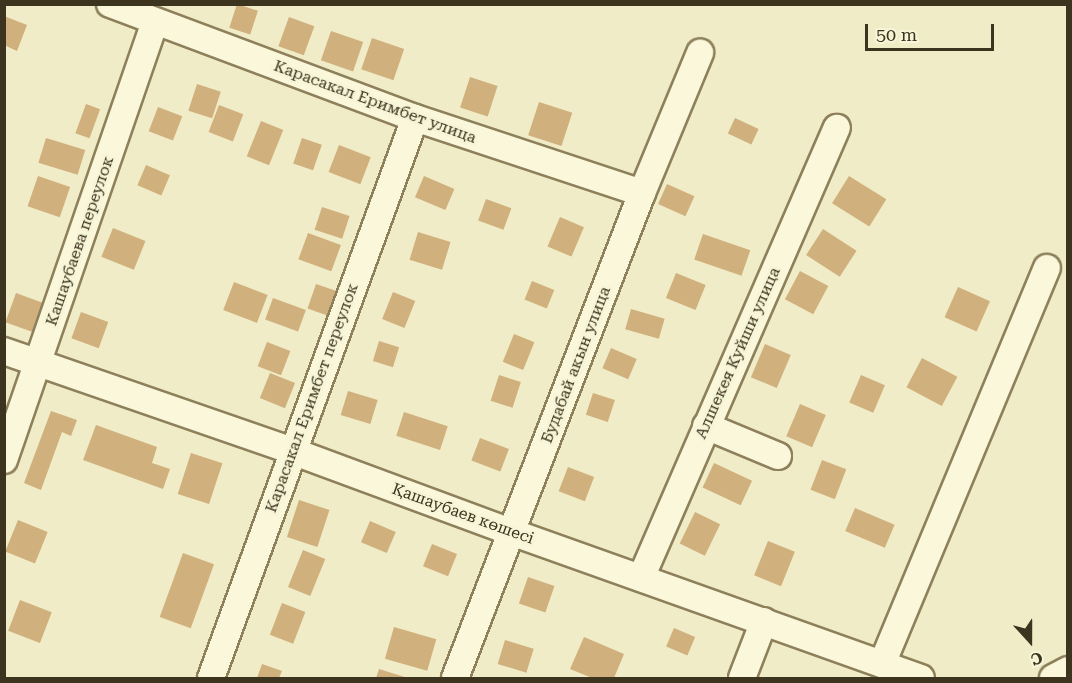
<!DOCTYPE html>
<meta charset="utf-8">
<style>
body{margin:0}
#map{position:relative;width:1072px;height:683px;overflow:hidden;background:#f0ecc7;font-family:"Roboto Serif",serif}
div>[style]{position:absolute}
.building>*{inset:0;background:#d0b07c;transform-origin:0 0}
.roads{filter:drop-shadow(2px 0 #8d805b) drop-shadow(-2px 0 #8d805b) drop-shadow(0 2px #8d805b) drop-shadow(0 -2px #8d805b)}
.minor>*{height:26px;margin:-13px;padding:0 13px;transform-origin:13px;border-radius:13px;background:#faf7db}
span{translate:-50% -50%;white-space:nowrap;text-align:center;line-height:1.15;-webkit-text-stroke:5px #f7f5d7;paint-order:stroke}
.street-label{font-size:16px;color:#3d341f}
.frame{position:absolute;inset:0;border:6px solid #3d341f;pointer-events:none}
.north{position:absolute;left:1000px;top:611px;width:60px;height:60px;-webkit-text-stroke:4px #f7f5d7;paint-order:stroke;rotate:159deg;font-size:16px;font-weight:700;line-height:24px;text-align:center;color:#3d341f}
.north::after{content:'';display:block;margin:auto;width:21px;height:27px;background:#3d341f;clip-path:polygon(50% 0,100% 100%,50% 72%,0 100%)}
.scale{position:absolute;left:865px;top:24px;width:129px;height:27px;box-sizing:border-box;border:3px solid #3d341f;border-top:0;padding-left:8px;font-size:18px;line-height:21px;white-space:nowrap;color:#3d341f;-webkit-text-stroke:4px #f7f5d7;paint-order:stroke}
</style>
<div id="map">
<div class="building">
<i style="left:237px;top:4px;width:22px;height:25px;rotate:18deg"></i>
<i style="clip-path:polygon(4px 16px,27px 25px,17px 51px,4px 45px)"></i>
<i style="left:289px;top:17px;width:27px;height:31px;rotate:20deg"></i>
<i style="left:331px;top:31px;width:34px;height:31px;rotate:19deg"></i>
<i style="left:372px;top:38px;width:34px;height:33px;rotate:19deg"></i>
<i style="left:470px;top:77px;width:29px;height:32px;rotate:18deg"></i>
<i style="left:197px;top:84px;width:25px;height:28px;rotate:18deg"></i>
<i style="left:539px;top:102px;width:35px;height:35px;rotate:18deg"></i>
<i style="left:86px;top:104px;width:15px;height:31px;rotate:20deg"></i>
<i style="left:219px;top:105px;width:26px;height:29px;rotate:21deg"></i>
<i style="left:158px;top:107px;width:26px;height:26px;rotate:21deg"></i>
<i style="left:735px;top:118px;width:26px;height:17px;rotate:25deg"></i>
<i style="left:261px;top:121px;width:24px;height:38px;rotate:22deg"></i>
<i style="left:46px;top:138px;width:41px;height:26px;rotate:17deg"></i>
<i style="left:302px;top:138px;width:21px;height:27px;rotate:19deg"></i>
<i style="left:339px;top:145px;width:34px;height:29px;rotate:21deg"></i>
<i style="left:146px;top:165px;width:26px;height:22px;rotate:23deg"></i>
<i style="left:38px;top:176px;width:34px;height:32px;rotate:19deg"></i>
<i style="left:424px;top:176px;width:33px;height:23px;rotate:23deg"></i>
<i style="left:849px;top:176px;width:44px;height:32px;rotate:32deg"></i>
<i style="left:667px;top:184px;width:30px;height:22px;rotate:24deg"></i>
<i style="left:486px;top:199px;width:27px;height:23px;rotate:20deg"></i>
<i style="left:322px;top:207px;width:29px;height:24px;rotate:18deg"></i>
<i style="left:560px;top:217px;width:26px;height:32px;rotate:23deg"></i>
<i style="left:113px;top:228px;width:35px;height:31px;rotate:22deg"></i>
<i style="left:823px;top:229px;width:40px;height:31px;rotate:33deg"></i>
<i style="left:418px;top:232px;width:34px;height:29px;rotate:17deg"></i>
<i style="left:308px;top:233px;width:35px;height:28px;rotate:20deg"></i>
<i style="left:703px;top:234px;width:50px;height:27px;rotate:19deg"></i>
<i style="left:800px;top:271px;width:32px;height:32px;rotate:28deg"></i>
<i style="left:676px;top:273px;width:32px;height:27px;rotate:22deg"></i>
<i style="left:532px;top:281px;width:24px;height:20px;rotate:22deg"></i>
<i style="left:234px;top:282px;width:36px;height:30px;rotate:21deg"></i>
<i style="left:316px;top:284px;width:24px;height:26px;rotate:19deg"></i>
<i style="left:958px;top:287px;width:35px;height:33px;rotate:24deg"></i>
<i style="left:393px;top:292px;width:24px;height:29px;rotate:22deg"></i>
<i style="left:16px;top:293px;width:29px;height:31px;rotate:20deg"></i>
<i style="left:273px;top:298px;width:35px;height:23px;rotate:20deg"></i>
<i style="left:631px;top:309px;width:35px;height:21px;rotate:16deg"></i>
<i style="left:81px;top:312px;width:29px;height:28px;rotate:20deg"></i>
<i style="left:514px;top:334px;width:22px;height:30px;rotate:22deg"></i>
<i style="left:379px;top:341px;width:21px;height:21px;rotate:17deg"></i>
<i style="left:267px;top:342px;width:25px;height:26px;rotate:21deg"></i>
<i style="left:765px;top:344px;width:28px;height:36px;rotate:23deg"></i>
<i style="left:611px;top:348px;width:28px;height:22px;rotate:23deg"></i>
<i style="left:922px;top:358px;width:40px;height:33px;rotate:28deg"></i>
<i style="left:270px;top:373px;width:27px;height:27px;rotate:22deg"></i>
<i style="left:499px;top:375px;width:23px;height:27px;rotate:18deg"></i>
<i style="left:861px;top:375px;width:26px;height:30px;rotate:23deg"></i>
<i style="left:348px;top:391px;width:31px;height:25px;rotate:17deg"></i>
<i style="left:593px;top:393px;width:23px;height:23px;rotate:18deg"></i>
<i style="left:800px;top:404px;width:28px;height:35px;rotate:23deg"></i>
<i style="clip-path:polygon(51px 411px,77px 420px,71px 436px,62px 432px,41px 490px,24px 483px)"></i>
<i style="left:404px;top:412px;width:46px;height:25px;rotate:18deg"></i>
<i style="clip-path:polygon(96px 425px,157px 447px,152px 463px,170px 469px,163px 489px,83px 460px)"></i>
<i style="left:480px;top:438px;width:31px;height:24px;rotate:21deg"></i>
<i style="left:191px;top:453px;width:33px;height:43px;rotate:18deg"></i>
<i style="left:822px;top:460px;width:26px;height:32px;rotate:21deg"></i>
<i style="left:714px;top:463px;width:42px;height:27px;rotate:25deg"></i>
<i style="left:568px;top:467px;width:28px;height:26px;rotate:21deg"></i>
<i style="left:299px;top:500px;width:32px;height:39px;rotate:18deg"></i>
<i style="left:855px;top:508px;width:43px;height:25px;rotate:23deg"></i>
<i style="left:695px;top:512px;width:28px;height:35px;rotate:26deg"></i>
<i style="left:18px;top:520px;width:32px;height:34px;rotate:22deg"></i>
<i style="left:370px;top:521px;width:28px;height:23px;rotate:23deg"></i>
<i style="left:768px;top:541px;width:29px;height:37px;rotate:22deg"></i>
<i style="left:432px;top:544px;width:27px;height:24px;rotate:22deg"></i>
<i style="left:303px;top:550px;width:24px;height:40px;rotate:22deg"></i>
<i style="left:183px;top:553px;width:33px;height:68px;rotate:20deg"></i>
<i style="left:528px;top:577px;width:28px;height:28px;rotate:19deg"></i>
<i style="left:20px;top:600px;width:34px;height:33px;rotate:21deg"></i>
<i style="left:282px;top:603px;width:25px;height:34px;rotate:21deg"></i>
<i style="left:394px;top:627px;width:44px;height:33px;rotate:16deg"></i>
<i style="left:674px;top:628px;width:23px;height:20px;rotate:23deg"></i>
<i style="clip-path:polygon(584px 637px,624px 654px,614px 678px,592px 678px,570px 669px)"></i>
<i style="left:505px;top:640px;width:30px;height:25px;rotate:17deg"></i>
<i style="clip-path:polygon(262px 664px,282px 671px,279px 678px,257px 678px)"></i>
<i style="clip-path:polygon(379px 669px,408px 678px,376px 678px)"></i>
</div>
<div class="roads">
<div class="minor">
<i style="left:110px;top:4px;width:326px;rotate:20.5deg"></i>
<i style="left:415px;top:118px;width:239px;rotate:18.3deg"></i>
<i style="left:4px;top:351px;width:305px;rotate:19.1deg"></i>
<i style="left:292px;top:451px;width:233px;rotate:20.3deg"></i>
<i style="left:511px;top:532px;width:435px;rotate:19.6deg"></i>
<i style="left:706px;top:426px;width:78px;rotate:22.6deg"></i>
<i style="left:4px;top:460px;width:463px;rotate:-71deg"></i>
<i style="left:641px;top:578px;width:491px;rotate:-66.5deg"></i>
<i style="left:882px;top:664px;width:429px;rotate:-67.4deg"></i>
<i style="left:211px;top:678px;width:596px;rotate:-69.98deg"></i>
<i style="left:455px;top:678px;width:520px;rotate:-68.92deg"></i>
<i style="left:642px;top:193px;width:152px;rotate:-67.5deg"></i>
<i style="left:742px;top:678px;width:61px;rotate:-68.9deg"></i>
<i style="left:1053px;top:678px;width:17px;rotate:-28deg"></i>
</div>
</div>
<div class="street-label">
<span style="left:375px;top:102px;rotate:20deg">Карасакал Еримбет улица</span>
<span style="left:80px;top:241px;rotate:-71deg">Кашаубаева переулок</span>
<span style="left:738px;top:353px;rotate:-66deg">Алшекея Куйши улица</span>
<span style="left:576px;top:365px;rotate:-69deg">Будабай акын улица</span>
<span style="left:312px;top:398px;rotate:-70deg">Карасакал Еримбет переулок</span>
<span style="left:463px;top:514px;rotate:20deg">Қашаубаев көшесі</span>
</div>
<div class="frame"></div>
<div class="north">С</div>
<div class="scale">50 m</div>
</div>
